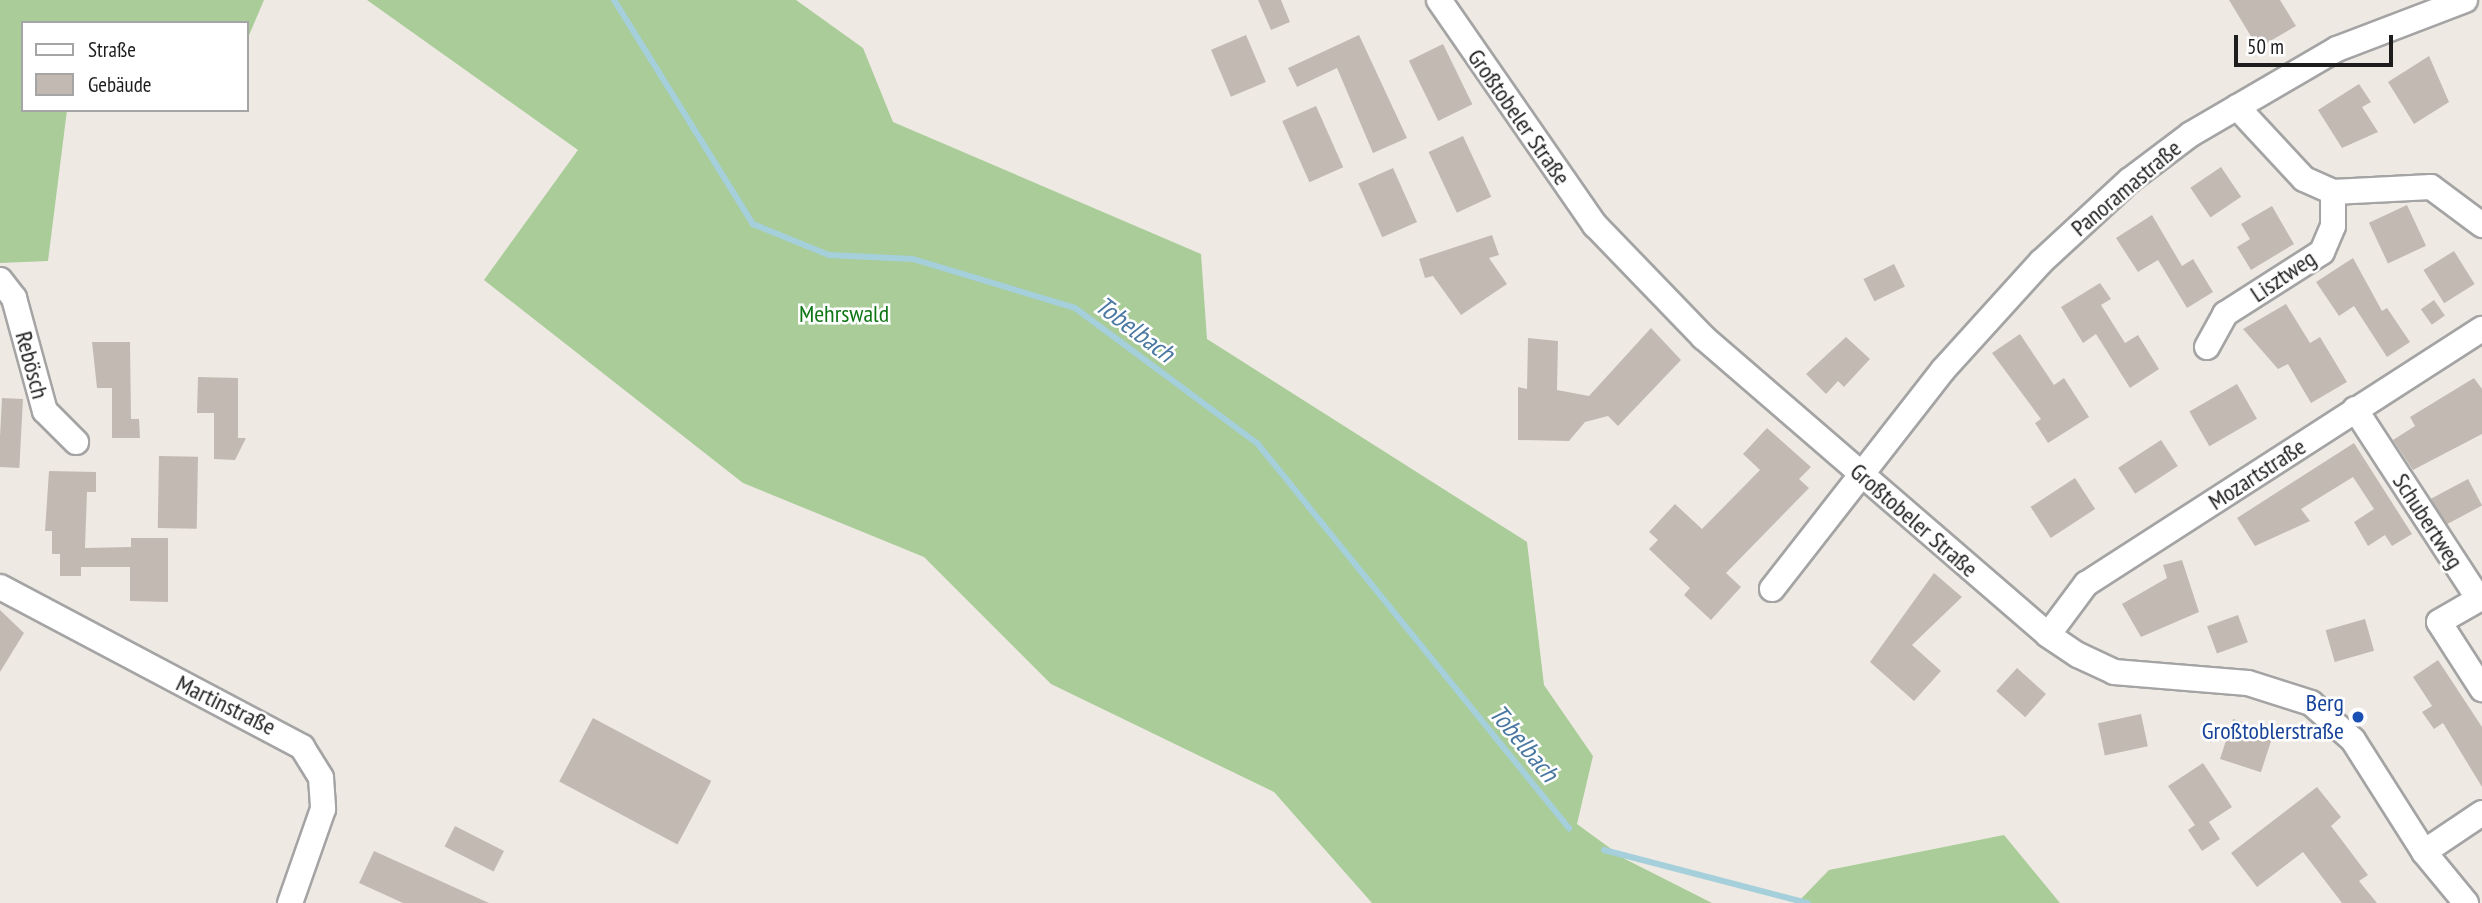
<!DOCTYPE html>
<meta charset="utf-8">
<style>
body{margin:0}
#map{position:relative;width:2482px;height:903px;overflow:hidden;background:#eeeae3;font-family:"PT Sans Narrow",sans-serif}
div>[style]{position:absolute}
.forest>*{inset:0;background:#a9cc99}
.stream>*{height:6px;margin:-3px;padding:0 3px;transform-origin:3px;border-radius:3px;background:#a5cfda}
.building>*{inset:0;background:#c2b9b3;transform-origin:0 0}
.roads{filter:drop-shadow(2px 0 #a4a4a4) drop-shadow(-2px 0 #a4a4a4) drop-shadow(0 2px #a4a4a4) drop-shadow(0 -2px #a4a4a4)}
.street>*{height:24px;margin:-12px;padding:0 12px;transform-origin:12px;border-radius:12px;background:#fff}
.dots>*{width:19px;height:19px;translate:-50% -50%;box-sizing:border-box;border:4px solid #fff;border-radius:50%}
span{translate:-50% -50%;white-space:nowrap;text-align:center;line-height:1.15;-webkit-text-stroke:5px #fff;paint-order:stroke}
.street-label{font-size:24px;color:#1d1d1d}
.park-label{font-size:24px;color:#0f7616}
.transit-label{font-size:24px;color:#164399}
.right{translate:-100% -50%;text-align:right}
.water-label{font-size:26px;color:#4a78a1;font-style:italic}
.legend{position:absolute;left:21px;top:21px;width:228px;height:91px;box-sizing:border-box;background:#fff;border:2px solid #a5a5a5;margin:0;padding:9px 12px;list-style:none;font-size:21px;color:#1d1d1d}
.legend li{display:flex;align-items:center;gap:14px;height:35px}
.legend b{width:35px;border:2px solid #a5a5a5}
.scale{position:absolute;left:2234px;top:35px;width:159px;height:32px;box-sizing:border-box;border:4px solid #1d1d1d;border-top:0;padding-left:9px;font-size:21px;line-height:24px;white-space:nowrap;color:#1d1d1d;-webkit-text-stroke:5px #fff;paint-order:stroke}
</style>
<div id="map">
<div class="forest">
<i style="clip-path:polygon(0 0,264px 0,247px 40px,247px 23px,23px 23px,23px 110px,67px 110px,48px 261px,0 263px)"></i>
<i style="clip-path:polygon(367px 0,796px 0,863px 48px,893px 122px,1201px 254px,1207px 339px,1527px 542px,1544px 685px,1593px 756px,1577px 824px,1625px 859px,1712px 903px,1372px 903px,1274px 792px,1051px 684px,924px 557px,743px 483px,484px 280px,578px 150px)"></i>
<i style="clip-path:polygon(2004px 835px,2060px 903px,1797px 903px,1829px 870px)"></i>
</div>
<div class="stream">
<i style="left:614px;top:0;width:264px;rotate:58.2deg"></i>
<i style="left:753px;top:224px;width:82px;rotate:22.2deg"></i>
<i style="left:829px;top:255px;width:84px;rotate:2.7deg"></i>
<i style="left:913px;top:259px;width:169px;rotate:16.8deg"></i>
<i style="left:1075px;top:308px;width:227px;rotate:36.6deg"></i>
<i style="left:1257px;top:443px;width:496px;rotate:51deg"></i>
<i style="left:1604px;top:850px;width:211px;rotate:14.6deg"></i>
</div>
<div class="building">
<i style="clip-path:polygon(1258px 0,1281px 0,1290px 22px,1271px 30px)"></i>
<i style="clip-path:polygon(2229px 0,2280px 0,2296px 26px,2258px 48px)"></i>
<i style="left:1246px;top:35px;width:51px;height:38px;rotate:67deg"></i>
<i style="clip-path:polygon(1359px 35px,1407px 138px,1373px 153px,1337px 68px,1297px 87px,1288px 68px)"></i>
<i style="left:1443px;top:44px;width:67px;height:38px;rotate:64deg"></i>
<i style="clip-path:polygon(2429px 56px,2449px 102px,2414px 124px,2388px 82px)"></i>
<i style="clip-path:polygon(2359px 84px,2371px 102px,2362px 107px,2378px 132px,2342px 148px,2318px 110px)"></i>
<i style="left:1316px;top:106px;width:67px;height:37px;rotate:66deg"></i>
<i style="left:1463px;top:136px;width:67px;height:38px;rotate:65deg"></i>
<i style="left:2221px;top:167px;width:36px;height:37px;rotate:56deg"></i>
<i style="left:1393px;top:168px;width:59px;height:38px;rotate:66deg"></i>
<i style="left:2407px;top:205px;width:45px;height:42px;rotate:65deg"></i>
<i style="clip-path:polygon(2272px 206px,2294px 244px,2251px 270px,2237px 247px,2250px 239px,2241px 224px)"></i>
<i style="clip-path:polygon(2152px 215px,2182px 266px,2193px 259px,2213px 292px,2187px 308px,2158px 260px,2138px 272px,2116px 238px)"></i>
<i style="clip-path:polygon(1492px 235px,1499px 255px,1489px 258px,1507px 284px,1461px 315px,1433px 276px,1425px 278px,1419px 259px)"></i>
<i style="left:2454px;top:251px;width:39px;height:36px;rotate:58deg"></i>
<i style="clip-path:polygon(2353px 258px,2382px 311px,2387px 308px,2410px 342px,2387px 357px,2354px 306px,2339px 316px,2316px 282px)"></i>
<i style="left:1894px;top:264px;width:25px;height:34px;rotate:64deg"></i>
<i style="clip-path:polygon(2100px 283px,2111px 299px,2101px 305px,2125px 343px,2138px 335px,2159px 369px,2130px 388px,2096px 334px,2083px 343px,2061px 307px)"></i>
<i style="left:2434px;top:300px;width:19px;height:16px;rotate:55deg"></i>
<i style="clip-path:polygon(2286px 304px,2310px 343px,2320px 337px,2347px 382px,2311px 403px,2288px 364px,2278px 369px,2243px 329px)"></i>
<i style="clip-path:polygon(1651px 328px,1681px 360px,1618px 426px,1608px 416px,1585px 422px,1569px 441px,1518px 440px,1518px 387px,1527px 389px,1528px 338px,1558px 341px,1557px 390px,1589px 396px)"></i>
<i style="clip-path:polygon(2020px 334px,2054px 385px,2064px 378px,2089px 417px,2048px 443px,2035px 423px,2041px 419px,1992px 353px)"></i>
<i style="clip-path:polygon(1846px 337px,1870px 359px,1844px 387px,1838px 381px,1826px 394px,1806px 374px)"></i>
<i style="clip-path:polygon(92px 342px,130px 342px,131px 419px,139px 419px,140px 438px,112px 438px,112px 388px,97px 388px)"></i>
<i style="clip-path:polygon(198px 377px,238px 378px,238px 438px,246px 438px,235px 460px,214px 459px,214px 413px,197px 413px)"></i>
<i style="clip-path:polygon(2474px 378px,2482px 389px,2482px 434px,2413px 470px,2393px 440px,2415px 426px,2410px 417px)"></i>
<i style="left:2237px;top:384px;width:40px;height:55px;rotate:60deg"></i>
<i style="left:2px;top:398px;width:21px;height:69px;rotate:3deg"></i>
<i style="clip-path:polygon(1767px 428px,1811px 467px,1799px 479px,1809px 488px,1726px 573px,1741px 587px,1711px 620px,1684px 595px,1690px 588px,1649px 549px,1658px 540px,1649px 532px,1675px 504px,1702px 529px,1760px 470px,1743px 454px)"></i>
<i style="left:2161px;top:440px;width:31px;height:51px;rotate:57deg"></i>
<i style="clip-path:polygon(2354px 443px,2412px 534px,2392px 546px,2385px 535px,2368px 546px,2354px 522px,2374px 509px,2353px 477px,2301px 509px,2310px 521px,2255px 546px,2237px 518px)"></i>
<i style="left:159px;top:456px;width:39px;height:72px;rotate:1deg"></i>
<i style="clip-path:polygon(49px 471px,96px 472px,96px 492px,87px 492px,85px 548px,131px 547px,131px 538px,168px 538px,168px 602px,130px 601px,130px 567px,81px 567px,81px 576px,60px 576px,60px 554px,52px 554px,52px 531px,45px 531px)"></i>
<i style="left:2075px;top:478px;width:37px;height:53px;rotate:57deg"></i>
<i style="left:2468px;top:479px;width:30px;height:42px;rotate:62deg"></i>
<i style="clip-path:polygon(2182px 560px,2199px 612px,2141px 637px,2122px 604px,2167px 578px,2163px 565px)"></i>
<i style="clip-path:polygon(1934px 573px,1962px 597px,1912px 645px,1941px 671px,1914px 701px,1870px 662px)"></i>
<i style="clip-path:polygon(0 610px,24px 633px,0 672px)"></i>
<i style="left:2238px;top:615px;width:29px;height:33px;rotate:70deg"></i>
<i style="left:2365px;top:619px;width:33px;height:41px;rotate:74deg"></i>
<i style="clip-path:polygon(2438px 660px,2482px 727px,2482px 787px,2443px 723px,2434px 729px,2422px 712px,2432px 706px,2413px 677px)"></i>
<i style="left:2017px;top:668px;width:39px;height:31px;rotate:42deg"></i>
<i style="left:2141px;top:714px;width:33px;height:44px;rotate:78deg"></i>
<i style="left:593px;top:718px;width:134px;height:72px;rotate:28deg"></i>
<i style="left:2233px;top:719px;width:43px;height:42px;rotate:18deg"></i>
<i style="clip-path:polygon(2203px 763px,2232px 807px,2209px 822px,2220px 839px,2202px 851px,2188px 830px,2195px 825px,2168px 786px)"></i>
<i style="clip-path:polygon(2317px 787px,2341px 817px,2331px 826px,2368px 875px,2359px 881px,2377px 903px,2342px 903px,2303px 852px,2257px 887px,2231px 853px)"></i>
<i style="left:455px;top:826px;width:55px;height:23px;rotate:27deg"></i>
<i style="clip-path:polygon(374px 851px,489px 903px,403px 903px,359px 883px)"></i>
</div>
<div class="roads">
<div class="street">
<i style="left:1439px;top:0;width:274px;rotate:55.3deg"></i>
<i style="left:1595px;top:225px;width:156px;rotate:46deg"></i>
<i style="left:1703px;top:337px;width:456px;rotate:40.8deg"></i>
<i style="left:2048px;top:635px;width:36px;rotate:34deg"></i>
<i style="left:2078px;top:655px;width:40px;rotate:25deg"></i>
<i style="left:2114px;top:672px;width:134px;rotate:4.7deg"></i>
<i style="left:2248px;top:683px;width:66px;rotate:17.6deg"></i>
<i style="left:2311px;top:703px;width:56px;rotate:41.4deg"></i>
<i style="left:2353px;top:740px;width:133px;rotate:57.6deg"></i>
<i style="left:2424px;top:852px;width:66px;rotate:50.5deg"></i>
<i style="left:2237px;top:107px;width:98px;rotate:47.1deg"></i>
<i style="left:2304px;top:179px;width:32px;rotate:24deg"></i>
<i style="left:2333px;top:192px;width:98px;rotate:-2.9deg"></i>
<i style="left:2431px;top:187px;width:64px;rotate:36.7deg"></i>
<i style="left:0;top:280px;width:23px;rotate:52deg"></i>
<i style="left:14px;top:298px;width:117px;rotate:74.7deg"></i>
<i style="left:45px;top:411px;width:44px;rotate:45deg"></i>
<i style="left:2207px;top:347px;width:38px;rotate:-61deg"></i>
<i style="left:2225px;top:314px;width:115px;rotate:-32.6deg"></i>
<i style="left:2322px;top:252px;width:28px;rotate:-67deg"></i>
<i style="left:2333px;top:226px;width:34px;rotate:-90deg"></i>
<i style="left:2355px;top:409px;width:227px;rotate:56.9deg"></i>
<i style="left:2479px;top:599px;width:46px;rotate:150.1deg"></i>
<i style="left:2439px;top:622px;width:80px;rotate:57.3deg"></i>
<i style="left:0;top:587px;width:342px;rotate:27.9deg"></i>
<i style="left:302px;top:747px;width:36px;rotate:58deg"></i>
<i style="left:321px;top:778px;width:31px;rotate:86deg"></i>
<i style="left:323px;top:809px;width:100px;rotate:109.3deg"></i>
<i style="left:1772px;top:589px;width:278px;rotate:-52deg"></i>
<i style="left:1943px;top:370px;width:146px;rotate:-47.8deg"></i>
<i style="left:2041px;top:262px;width:121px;rotate:-42.7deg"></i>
<i style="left:2130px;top:180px;width:76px;rotate:-37deg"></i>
<i style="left:2191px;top:134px;width:169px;rotate:-30.2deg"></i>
<i style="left:2337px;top:49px;width:137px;rotate:-20.9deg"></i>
<i style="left:2048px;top:635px;width:64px;rotate:-53.3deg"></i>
<i style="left:2086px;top:584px;width:471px;rotate:-32.8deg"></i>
<i style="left:2424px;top:852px;width:70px;rotate:-33.9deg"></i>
</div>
</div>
<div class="dots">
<i style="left:2358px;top:717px;background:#1a4fb4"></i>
</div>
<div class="street-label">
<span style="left:1519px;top:117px;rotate:55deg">Großtobeler Straße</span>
<span style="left:2126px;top:188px;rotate:-40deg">Panoramastraße</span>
<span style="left:2283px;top:276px;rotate:-34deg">Lisztweg</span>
<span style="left:32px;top:365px;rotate:75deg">Rebösch</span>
<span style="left:2257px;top:474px;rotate:-33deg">Mozartstraße</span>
<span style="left:1914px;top:520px;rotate:41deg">Großtobeler Straße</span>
<span style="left:2428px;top:521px;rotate:57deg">Schubertweg</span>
<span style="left:226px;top:705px;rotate:26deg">Martinstraße</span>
</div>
<div class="park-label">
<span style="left:844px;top:314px">Mehrswald</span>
</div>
<div class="transit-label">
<span class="right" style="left:2344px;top:717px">Berg<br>Großtoblerstraße</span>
</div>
<div class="water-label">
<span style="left:1135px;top:329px;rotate:37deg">Tobelbach</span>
<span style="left:1524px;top:743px;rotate:50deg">Tobelbach</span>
</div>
<ul class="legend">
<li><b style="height:9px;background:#fff"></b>Straße</li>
<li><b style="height:19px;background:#c2b9b3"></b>Gebäude</li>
</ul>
<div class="scale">50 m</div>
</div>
